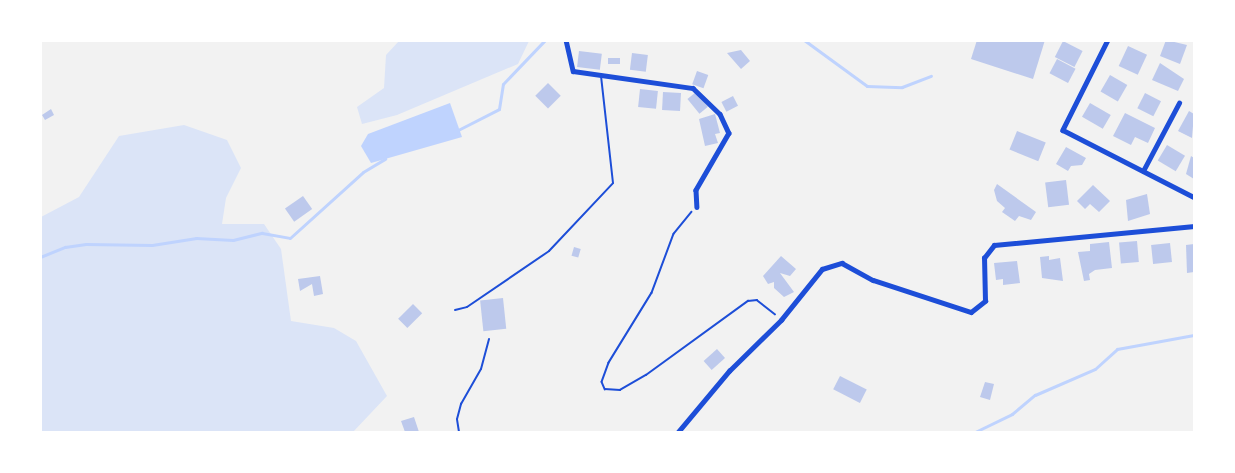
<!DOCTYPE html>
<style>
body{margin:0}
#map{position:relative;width:1235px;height:473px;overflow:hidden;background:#f2f2f2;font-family:Arial,sans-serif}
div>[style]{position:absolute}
.green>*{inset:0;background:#dbe4f7}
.water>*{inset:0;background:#bfd3fe}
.stream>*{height:3px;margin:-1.5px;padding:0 1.5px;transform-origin:1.5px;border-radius:1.5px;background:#bfd3fe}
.building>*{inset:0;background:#bdc9ec;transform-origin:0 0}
.path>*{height:1.5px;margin:-0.75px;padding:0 0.75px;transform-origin:0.75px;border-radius:0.75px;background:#1d4ed8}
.service>*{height:2px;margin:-1px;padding:0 1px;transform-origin:1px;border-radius:1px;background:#1d4ed8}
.minor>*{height:4.5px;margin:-2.25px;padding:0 2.25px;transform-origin:2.25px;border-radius:2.25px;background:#1d4ed8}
span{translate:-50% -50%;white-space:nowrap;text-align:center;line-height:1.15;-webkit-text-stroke:5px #fff;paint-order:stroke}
.frame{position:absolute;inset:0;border:42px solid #fff;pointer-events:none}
</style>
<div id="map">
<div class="green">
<i style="clip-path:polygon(399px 41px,399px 40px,529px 41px,518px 64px,397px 115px,362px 124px,357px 107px,384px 88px,386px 55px)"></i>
<i style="clip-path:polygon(184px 125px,227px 140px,241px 168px,226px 198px,222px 224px,264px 224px,281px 249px,291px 321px,334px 328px,356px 341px,387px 396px,353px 432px,41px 432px,41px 217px,79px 197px,119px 136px)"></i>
</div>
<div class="water">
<i style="clip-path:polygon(450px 103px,462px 137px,371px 163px,361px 146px,368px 134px)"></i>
</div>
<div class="stream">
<i style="left:804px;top:40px;width:78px;rotate:36.1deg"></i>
<i style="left:867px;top:86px;width:35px;rotate:2deg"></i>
<i style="left:902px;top:87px;width:31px;rotate:-21deg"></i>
<i style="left:458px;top:130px;width:46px;rotate:-27.1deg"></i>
<i style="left:499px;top:109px;width:25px;rotate:-81deg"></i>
<i style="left:503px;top:84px;width:61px;rotate:-46.3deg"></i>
<i style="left:40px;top:257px;width:27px;rotate:-22deg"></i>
<i style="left:65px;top:247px;width:21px;rotate:-8deg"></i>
<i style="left:86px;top:244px;width:66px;rotate:0.9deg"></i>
<i style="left:152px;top:245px;width:45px;rotate:-9deg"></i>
<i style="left:196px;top:238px;width:37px;rotate:3deg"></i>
<i style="left:233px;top:240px;width:30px;rotate:-14deg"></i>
<i style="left:262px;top:233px;width:28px;rotate:10deg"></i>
<i style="left:290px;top:238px;width:98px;rotate:-42.1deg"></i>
<i style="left:363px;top:172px;width:26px;rotate:-31deg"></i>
<i style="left:975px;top:432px;width:41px;rotate:-25.9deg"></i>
<i style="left:1012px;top:414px;width:30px;rotate:-40deg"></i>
<i style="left:1035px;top:395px;width:65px;rotate:-23.4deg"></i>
<i style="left:1095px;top:369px;width:30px;rotate:-42deg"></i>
<i style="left:1117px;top:349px;width:78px;rotate:-10.3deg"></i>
</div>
<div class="building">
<i style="clip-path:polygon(977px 40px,1045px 40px,1033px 79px,971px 59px)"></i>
<i style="clip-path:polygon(1166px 40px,1187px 45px,1180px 64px,1160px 56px)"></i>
<i style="left:1063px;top:41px;width:22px;height:18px;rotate:27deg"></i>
<i style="left:1128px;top:46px;width:21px;height:22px;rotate:25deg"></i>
<i style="clip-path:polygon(741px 50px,750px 61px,741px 69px,727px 53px)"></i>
<i style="left:579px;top:51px;width:23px;height:16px;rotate:7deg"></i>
<i style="left:632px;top:53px;width:16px;height:17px;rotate:7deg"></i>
<i style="left:608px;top:58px;width:12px;height:6px"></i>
<i style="left:1057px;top:59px;width:21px;height:16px;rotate:28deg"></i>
<i style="clip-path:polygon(1160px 63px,1184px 79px,1178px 91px,1152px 80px)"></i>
<i style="left:697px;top:71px;width:12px;height:14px;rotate:20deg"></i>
<i style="left:1110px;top:75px;width:20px;height:19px;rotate:30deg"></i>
<i style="left:548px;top:83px;width:18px;height:18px;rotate:45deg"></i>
<i style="left:640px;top:89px;width:18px;height:18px;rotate:6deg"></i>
<i style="left:663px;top:92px;width:18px;height:18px;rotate:3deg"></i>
<i style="left:696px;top:92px;width:19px;height:11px;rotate:51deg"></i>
<i style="left:1145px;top:93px;width:18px;height:17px;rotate:27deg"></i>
<i style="left:733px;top:96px;width:11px;height:13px;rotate:63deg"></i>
<i style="left:1090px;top:103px;width:24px;height:16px;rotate:30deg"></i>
<i style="clip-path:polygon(51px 109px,54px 115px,45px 120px,42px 115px)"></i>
<i style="clip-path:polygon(1189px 111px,1194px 114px,1192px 138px,1178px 131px)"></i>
<i style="clip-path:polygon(1125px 113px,1155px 128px,1148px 143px,1135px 137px,1131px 145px,1113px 136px)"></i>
<i style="clip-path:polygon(715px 114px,720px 133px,715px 134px,718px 143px,705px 146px,699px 119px)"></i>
<i style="left:1017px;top:131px;width:31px;height:20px;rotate:22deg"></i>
<i style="left:1167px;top:145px;width:21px;height:18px;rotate:31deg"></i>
<i style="clip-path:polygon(1066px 147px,1086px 158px,1082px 165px,1071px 166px,1068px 171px,1056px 164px)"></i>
<i style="clip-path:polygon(1191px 156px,1194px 158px,1194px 179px,1186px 174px)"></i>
<i style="left:1066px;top:180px;width:25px;height:21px;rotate:83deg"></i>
<i style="clip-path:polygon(997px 184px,1036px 212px,1031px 220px,1019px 216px,1015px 221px,1002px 212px,1005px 208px,997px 201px,994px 190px)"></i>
<i style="clip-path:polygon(1093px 185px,1110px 201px,1099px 212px,1090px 204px,1085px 209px,1077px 201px)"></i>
<i style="clip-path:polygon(1147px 194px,1150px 214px,1128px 221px,1126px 200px)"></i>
<i style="left:303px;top:196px;width:16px;height:22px;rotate:55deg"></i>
<i style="left:1137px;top:241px;width:21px;height:18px;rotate:85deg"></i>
<i style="clip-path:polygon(1109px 242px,1112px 268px,1095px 270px,1089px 274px,1090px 280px,1084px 281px,1078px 252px,1090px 251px,1090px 244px)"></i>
<i style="left:1170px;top:243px;width:19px;height:19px;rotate:84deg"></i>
<i style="clip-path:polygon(1194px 244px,1194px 272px,1187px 273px,1186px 245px)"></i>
<i style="left:574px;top:247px;width:7px;height:9px;rotate:16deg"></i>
<i style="clip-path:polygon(781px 256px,796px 269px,790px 276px,780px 273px,794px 292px,784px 297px,774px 288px,774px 282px,768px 284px,763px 276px)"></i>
<i style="clip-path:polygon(1049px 256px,1049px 260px,1060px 258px,1063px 281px,1042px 278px,1040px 257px)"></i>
<i style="clip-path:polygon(1017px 261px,1020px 283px,1003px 285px,1003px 279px,996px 280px,994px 263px)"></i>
<i style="clip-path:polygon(320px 276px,323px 294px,314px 296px,312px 284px,300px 291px,298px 279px)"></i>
<i style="left:503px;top:298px;width:31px;height:23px;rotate:84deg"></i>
<i style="left:413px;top:304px;width:13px;height:21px;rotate:45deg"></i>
<i style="left:717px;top:349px;width:12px;height:18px;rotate:48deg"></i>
<i style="left:840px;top:376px;width:30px;height:15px;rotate:27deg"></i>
<i style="clip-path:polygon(985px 382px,994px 384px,990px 400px,980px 397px)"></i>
<i style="clip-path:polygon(414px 417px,419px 432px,405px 432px,401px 421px)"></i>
</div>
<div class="path">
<i style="left:692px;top:212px;width:28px;rotate:129deg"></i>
<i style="left:674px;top:234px;width:63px;rotate:110.4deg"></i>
<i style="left:652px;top:293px;width:82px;rotate:121.6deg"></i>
<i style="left:609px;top:363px;width:20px;rotate:110deg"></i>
<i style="left:602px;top:382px;width:8px;rotate:67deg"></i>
<i style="left:605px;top:389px;width:15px;rotate:4deg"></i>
<i style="left:620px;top:390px;width:30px;rotate:-30deg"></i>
<i style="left:646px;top:375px;width:126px;rotate:-36deg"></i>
<i style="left:748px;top:301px;width:9px;rotate:-6deg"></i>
<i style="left:757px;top:300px;width:23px;rotate:38deg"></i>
</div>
<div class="service">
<i style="left:455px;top:310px;width:12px;rotate:-14deg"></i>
<i style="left:467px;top:307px;width:99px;rotate:-34.3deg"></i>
<i style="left:549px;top:251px;width:93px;rotate:-46.7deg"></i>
<i style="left:613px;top:183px;width:108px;rotate:-96.4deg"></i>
<i style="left:459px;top:432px;width:13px;rotate:-99deg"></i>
<i style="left:457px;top:419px;width:16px;rotate:-75deg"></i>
<i style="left:461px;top:404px;width:40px;rotate:-60.3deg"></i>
<i style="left:481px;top:369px;width:31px;rotate:-75deg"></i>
</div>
<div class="minor">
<i style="left:566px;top:40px;width:32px;rotate:77deg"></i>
<i style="left:573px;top:71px;width:121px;rotate:8.1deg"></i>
<i style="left:693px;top:88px;width:37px;rotate:44deg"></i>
<i style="left:720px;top:114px;width:21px;rotate:65deg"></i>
<i style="left:729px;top:133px;width:66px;rotate:120.1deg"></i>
<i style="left:696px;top:190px;width:17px;rotate:87deg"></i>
<i style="left:1108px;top:40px;width:101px;rotate:116.6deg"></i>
<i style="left:1063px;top:130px;width:147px;rotate:27.1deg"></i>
<i style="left:1143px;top:171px;width:77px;rotate:-62.1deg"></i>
<i style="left:678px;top:432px;width:80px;rotate:-50.1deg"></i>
<i style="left:729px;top:371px;width:73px;rotate:-44.4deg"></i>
<i style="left:781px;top:320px;width:65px;rotate:-51.2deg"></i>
<i style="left:822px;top:269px;width:21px;rotate:-17deg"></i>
<i style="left:842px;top:263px;width:35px;rotate:29deg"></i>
<i style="left:873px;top:280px;width:103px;rotate:18.1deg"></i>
<i style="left:971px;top:312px;width:18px;rotate:-38deg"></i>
<i style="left:985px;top:301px;width:43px;rotate:-91.3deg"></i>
<i style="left:984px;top:258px;width:16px;rotate:-52deg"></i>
<i style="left:994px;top:245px;width:201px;rotate:-5.4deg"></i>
</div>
<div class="frame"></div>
</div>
